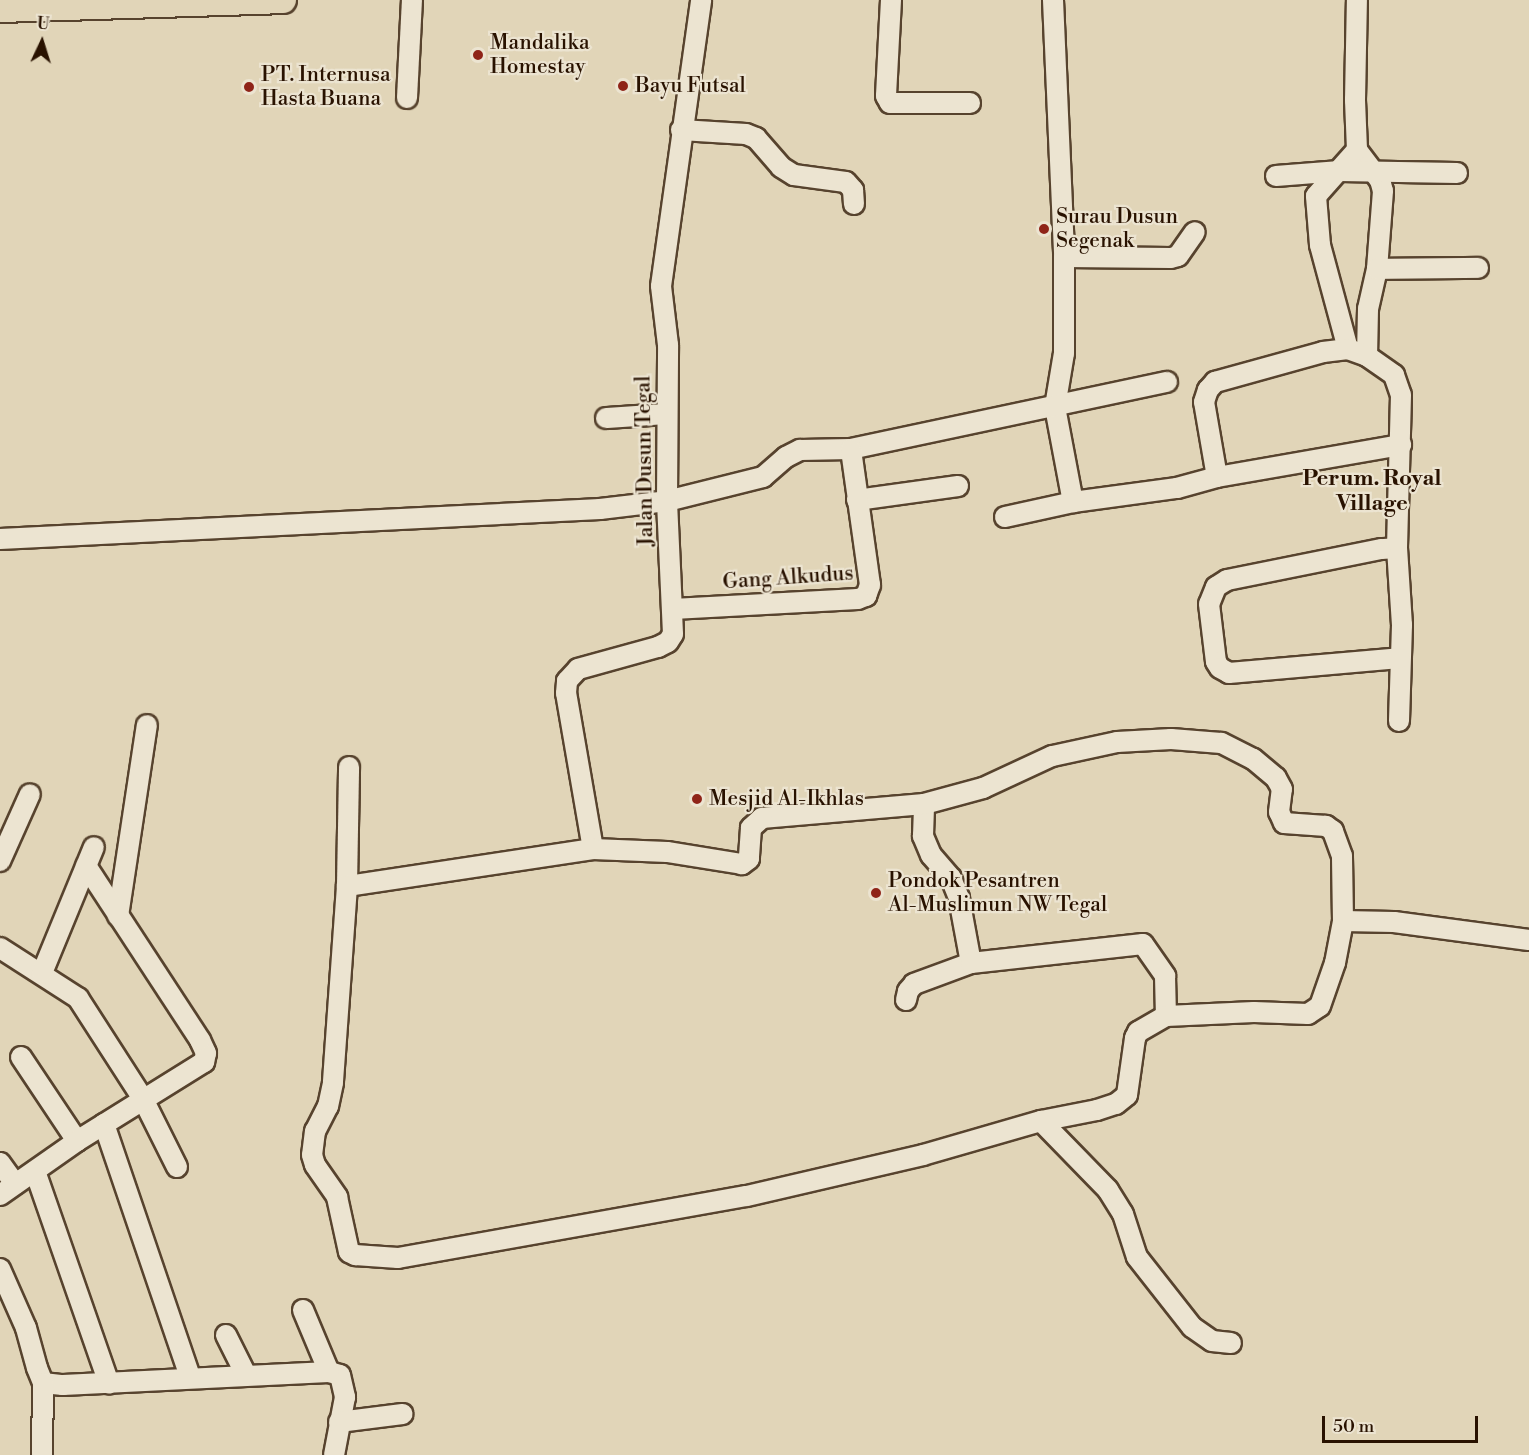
<!DOCTYPE html>
<style>
body{margin:0}
#map{position:relative;width:1529px;height:1455px;overflow:hidden;background:#e1d5b8;font-family:"Libre Bodoni",serif}
div>[style]{position:absolute}
.roads{filter:drop-shadow(2px 0 #57432e) drop-shadow(-2px 0 #57432e) drop-shadow(0 2px #57432e) drop-shadow(0 -2px #57432e)}
.minor>*{height:20px;margin:-10px;padding:0 10px;transform-origin:10px;border-radius:10px;background:#ece4d1}
.major>*{height:26px;margin:-13px;padding:0 13px;transform-origin:13px;border-radius:13px;background:#e1d5b8}
.dots>*{width:16px;height:16px;translate:-50% -50%;box-sizing:border-box;border:3px solid #ece4d1;border-radius:50%}
span{translate:-50% -50%;white-space:nowrap;text-align:center;line-height:1.15;-webkit-text-stroke:4.5px #ece4d1;paint-order:stroke}
.poi-label{font-size:21px;color:#291200}
.left{translate:0 -50%;text-align:left}
.street-label{font-size:21px;color:#291200}
.neighbourhood-label{font-size:22px;color:#291200;font-weight:700}
.north{position:absolute;left:12px;top:12px;width:60px;height:60px;-webkit-text-stroke:4px #ece4d1;paint-order:stroke;rotate:4deg;font-size:16px;font-weight:700;line-height:24px;text-align:center;color:#291200}
.north::after{content:'';display:block;margin:auto;width:21px;height:27px;background:#291200;clip-path:polygon(50% 0,100% 100%,50% 72%,0 100%)}
.scale{position:absolute;left:1322px;top:1416px;width:156px;height:27px;box-sizing:border-box;border:3px solid #291200;border-top:0;padding-left:8px;font-size:18px;line-height:21px;white-space:nowrap;color:#291200;-webkit-text-stroke:4px #ece4d1;paint-order:stroke}
</style>
<div id="map">
<div class="roads">
<div class="minor">
<i style="left:891px;top:0;width:96px;rotate:93deg"></i>
<i style="left:886px;top:96px;width:8px;rotate:60deg"></i>
<i style="left:890px;top:103px;width:80px"></i>
<i style="left:1053px;top:0;width:257px;rotate:87.5deg"></i>
<i style="left:1064px;top:257px;width:96px;rotate:90deg"></i>
<i style="left:1064px;top:353px;width:55px;rotate:99.5deg"></i>
<i style="left:1055px;top:407px;width:97px;rotate:79.3deg"></i>
<i style="left:1073px;top:502px;width:105px;rotate:-7.7deg"></i>
<i style="left:1177px;top:488px;width:41px;rotate:-15.4deg"></i>
<i style="left:1217px;top:477px;width:187px;rotate:-9.9deg"></i>
<i style="left:407px;top:98px;width:98px;rotate:-87.1deg"></i>
<i style="left:681px;top:130px;width:65px;rotate:3.5deg"></i>
<i style="left:746px;top:134px;width:11px;rotate:22deg"></i>
<i style="left:756px;top:138px;width:38px;rotate:49deg"></i>
<i style="left:781px;top:167px;width:15px;rotate:32deg"></i>
<i style="left:794px;top:175px;width:52px;rotate:7.7deg"></i>
<i style="left:846px;top:182px;width:11px;rotate:49deg"></i>
<i style="left:853px;top:190px;width:14px;rotate:86deg"></i>
<i style="left:1357px;top:150px;width:38px;rotate:53deg"></i>
<i style="left:1380px;top:180px;width:11px;rotate:75deg"></i>
<i style="left:1383px;top:191px;width:78px;rotate:94.4deg"></i>
<i style="left:1377px;top:269px;width:41px;rotate:102.7deg"></i>
<i style="left:1368px;top:309px;width:47px;rotate:91.2deg"></i>
<i style="left:1276px;top:176px;width:64px;rotate:-4.5deg"></i>
<i style="left:1340px;top:171px;width:117px;rotate:1deg"></i>
<i style="left:1064px;top:257px;width:107px;rotate:0.5deg"></i>
<i style="left:1171px;top:258px;width:7px;rotate:-16deg"></i>
<i style="left:1178px;top:256px;width:29px;rotate:-55deg"></i>
<i style="left:1377px;top:269px;width:101px;rotate:-0.6deg"></i>
<i style="left:1348px;top:349px;width:108px;rotate:-105.1deg"></i>
<i style="left:1320px;top:245px;width:49px;rotate:-94.7deg"></i>
<i style="left:1316px;top:196px;width:62px;rotate:-48.3deg"></i>
<i style="left:1357px;top:150px;width:50px;rotate:-92.3deg"></i>
<i style="left:1355px;top:100px;width:100px;rotate:-88.9deg"></i>
<i style="left:606px;top:418px;width:61px;rotate:-3.8deg"></i>
<i style="left:1217px;top:477px;width:76px;rotate:-99.8deg"></i>
<i style="left:1204px;top:402px;width:13px;rotate:-72deg"></i>
<i style="left:1208px;top:390px;width:11px;rotate:-49deg"></i>
<i style="left:1215px;top:382px;width:112px;rotate:-15.5deg"></i>
<i style="left:1323px;top:352px;width:25px;rotate:-7deg"></i>
<i style="left:1348px;top:349px;width:20px;rotate:20deg"></i>
<i style="left:1367px;top:356px;width:33px;rotate:35deg"></i>
<i style="left:1394px;top:375px;width:21px;rotate:71deg"></i>
<i style="left:1401px;top:395px;width:153px;rotate:91.5deg"></i>
<i style="left:1397px;top:548px;width:77px;rotate:86.3deg"></i>
<i style="left:1402px;top:625px;width:96px;rotate:91.8deg"></i>
<i style="left:857px;top:500px;width:102px;rotate:-7.9deg"></i>
<i style="left:1005px;top:517px;width:70px;rotate:-12.4deg"></i>
<i style="left:0;top:539px;width:601px;rotate:-2.86deg"></i>
<i style="left:600px;top:509px;width:67px;rotate:-6.8deg"></i>
<i style="left:667px;top:501px;width:99px;rotate:-14deg"></i>
<i style="left:763px;top:477px;width:30px;rotate:-41deg"></i>
<i style="left:786px;top:457px;width:16px;rotate:-27deg"></i>
<i style="left:800px;top:450px;width:51px;rotate:-1.1deg"></i>
<i style="left:851px;top:449px;width:323px;rotate:-12deg"></i>
<i style="left:1397px;top:548px;width:16px;rotate:176deg"></i>
<i style="left:1381px;top:549px;width:157px;rotate:168.6deg"></i>
<i style="left:1227px;top:580px;width:13px;rotate:148deg"></i>
<i style="left:1216px;top:587px;width:18px;rotate:112deg"></i>
<i style="left:1209px;top:604px;width:58px;rotate:83.1deg"></i>
<i style="left:1216px;top:662px;width:7px;rotate:56deg"></i>
<i style="left:1220px;top:668px;width:10px;rotate:29deg"></i>
<i style="left:1229px;top:673px;width:171px;rotate:-5deg"></i>
<i style="left:673px;top:609px;width:185px;rotate:-3.1deg"></i>
<i style="left:858px;top:599px;width:9px;rotate:-21deg"></i>
<i style="left:866px;top:596px;width:12px;rotate:-70deg"></i>
<i style="left:870px;top:585px;width:137px;rotate:-98deg"></i>
<i style="left:593px;top:849px;width:158px;rotate:-99.8deg"></i>
<i style="left:566px;top:693px;width:12px;rotate:-85deg"></i>
<i style="left:567px;top:681px;width:16px;rotate:-47deg"></i>
<i style="left:578px;top:669px;width:83px;rotate:-15.4deg"></i>
<i style="left:658px;top:647px;width:11px;rotate:-27deg"></i>
<i style="left:668px;top:642px;width:9px;rotate:-58deg"></i>
<i style="left:673px;top:634px;width:133px;rotate:-92.6deg"></i>
<i style="left:667px;top:501px;width:156px;rotate:-89.6deg"></i>
<i style="left:668px;top:345px;width:59px;rotate:-96.8deg"></i>
<i style="left:661px;top:286px;width:289px;rotate:-82deg"></i>
<i style="left:0;top:861px;width:73px;rotate:-65.9deg"></i>
<i style="left:347px;top:886px;width:119px;rotate:-89deg"></i>
<i style="left:118px;top:916px;width:193px;rotate:-81.4deg"></i>
<i style="left:1343px;top:921px;width:51px;rotate:1.1deg"></i>
<i style="left:1394px;top:922px;width:136px;rotate:7.6deg"></i>
<i style="left:0;top:948px;width:93px;rotate:32.7deg"></i>
<i style="left:78px;top:998px;width:120px;rotate:57.2deg"></i>
<i style="left:143px;top:1099px;width:76px;rotate:63.4deg"></i>
<i style="left:971px;top:963px;width:66px;rotate:-100.5deg"></i>
<i style="left:959px;top:898px;width:22px;rotate:-112deg"></i>
<i style="left:951px;top:878px;width:30px;rotate:-131deg"></i>
<i style="left:931px;top:855px;width:21px;rotate:-113deg"></i>
<i style="left:923px;top:836px;width:32px;rotate:-88deg"></i>
<i style="left:924px;top:804px;width:163px;rotate:175.1deg"></i>
<i style="left:762px;top:818px;width:15px;rotate:138deg"></i>
<i style="left:751px;top:828px;width:31px;rotate:94deg"></i>
<i style="left:749px;top:859px;width:9px;rotate:144deg"></i>
<i style="left:742px;top:864px;width:76px;rotate:-170.9deg"></i>
<i style="left:667px;top:852px;width:74px;rotate:-177.7deg"></i>
<i style="left:593px;top:849px;width:249px;rotate:171.4deg"></i>
<i style="left:347px;top:886px;width:197px;rotate:94.1deg"></i>
<i style="left:333px;top:1083px;width:24px;rotate:102deg"></i>
<i style="left:328px;top:1106px;width:28px;rotate:117deg"></i>
<i style="left:315px;top:1131px;width:24px;rotate:97deg"></i>
<i style="left:312px;top:1155px;width:10px;rotate:73deg"></i>
<i style="left:315px;top:1165px;width:39px;rotate:55deg"></i>
<i style="left:337px;top:1197px;width:56px;rotate:77.7deg"></i>
<i style="left:349px;top:1252px;width:7px;rotate:27deg"></i>
<i style="left:355px;top:1255px;width:43px;rotate:4deg"></i>
<i style="left:398px;top:1258px;width:354px;rotate:-10.1deg"></i>
<i style="left:747px;top:1196px;width:181px;rotate:-13.1deg"></i>
<i style="left:923px;top:1155px;width:123px;rotate:-16.1deg"></i>
<i style="left:1041px;top:1121px;width:57px;rotate:-11.1deg"></i>
<i style="left:1097px;top:1110px;width:20px;rotate:-18deg"></i>
<i style="left:1116px;top:1104px;width:14px;rotate:-39deg"></i>
<i style="left:1127px;top:1095px;width:58px;rotate:-82deg"></i>
<i style="left:1135px;top:1038px;width:7px;rotate:-63deg"></i>
<i style="left:1138px;top:1032px;width:32px;rotate:-30deg"></i>
<i style="left:42px;top:973px;width:136px;rotate:-67.6deg"></i>
<i style="left:906px;top:1000px;width:9px;rotate:-77deg"></i>
<i style="left:908px;top:991px;width:9px;rotate:-49deg"></i>
<i style="left:914px;top:984px;width:61px;rotate:-20.2deg"></i>
<i style="left:971px;top:963px;width:173px;rotate:-6.3deg"></i>
<i style="left:1143px;top:944px;width:39px;rotate:55deg"></i>
<i style="left:1165px;top:976px;width:40px;rotate:88.6deg"></i>
<i style="left:1166px;top:1016px;width:88px;rotate:-2.6deg"></i>
<i style="left:1254px;top:1012px;width:54px;rotate:2.1deg"></i>
<i style="left:1308px;top:1014px;width:14px;rotate:-34deg"></i>
<i style="left:1320px;top:1006px;width:46px;rotate:-70.8deg"></i>
<i style="left:1335px;top:963px;width:43px;rotate:-79.2deg"></i>
<i style="left:1343px;top:921px;width:65px;rotate:-90.9deg"></i>
<i style="left:1342px;top:856px;width:27px;rotate:-110deg"></i>
<i style="left:1333px;top:831px;width:9px;rotate:-144deg"></i>
<i style="left:1326px;top:826px;width:42px;rotate:-175.9deg"></i>
<i style="left:1284px;top:823px;width:12px;rotate:-114deg"></i>
<i style="left:1279px;top:812px;width:23px;rotate:-83deg"></i>
<i style="left:1282px;top:789px;width:13px;rotate:-119deg"></i>
<i style="left:1276px;top:778px;width:30px;rotate:-140deg"></i>
<i style="left:1253px;top:759px;width:36px;rotate:-153deg"></i>
<i style="left:1221px;top:743px;width:50px;rotate:-175.4deg"></i>
<i style="left:1171px;top:739px;width:54px;rotate:176.8deg"></i>
<i style="left:1117px;top:742px;width:66px;rotate:167.8deg"></i>
<i style="left:1052px;top:756px;width:76px;rotate:155.1deg"></i>
<i style="left:983px;top:788px;width:61px;rotate:164.8deg"></i>
<i style="left:21px;top:1057px;width:101px;rotate:56.3deg"></i>
<i style="left:1041px;top:1121px;width:96px;rotate:45.8deg"></i>
<i style="left:1108px;top:1190px;width:28px;rotate:58deg"></i>
<i style="left:1123px;top:1214px;width:45px;rotate:72deg"></i>
<i style="left:1137px;top:1257px;width:89px;rotate:51.8deg"></i>
<i style="left:1192px;top:1327px;width:24px;rotate:35deg"></i>
<i style="left:1212px;top:1341px;width:19px;rotate:6deg"></i>
<i style="left:104px;top:1124px;width:267px;rotate:71.2deg"></i>
<i style="left:0;top:1163px;width:26px;rotate:54deg"></i>
<i style="left:35px;top:1171px;width:225px;rotate:70.8deg"></i>
<i style="left:0;top:1195px;width:94px;rotate:-35deg"></i>
<i style="left:77px;top:1141px;width:150px;rotate:-31.9deg"></i>
<i style="left:204px;top:1062px;width:9px;rotate:-77deg"></i>
<i style="left:206px;top:1053px;width:14px;rotate:-115deg"></i>
<i style="left:200px;top:1040px;width:208px;rotate:-123.2deg"></i>
<i style="left:0;top:1269px;width:64px;rotate:66.2deg"></i>
<i style="left:26px;top:1328px;width:41px;rotate:74.6deg"></i>
<i style="left:37px;top:1368px;width:16px;rotate:68deg"></i>
<i style="left:43px;top:1383px;width:20px;rotate:6deg"></i>
<i style="left:63px;top:1385px;width:266px;rotate:-2.8deg"></i>
<i style="left:329px;top:1372px;width:11px;rotate:15deg"></i>
<i style="left:340px;top:1375px;width:23px;rotate:77deg"></i>
<i style="left:345px;top:1397px;width:59px;rotate:100.7deg"></i>
<i style="left:303px;top:1310px;width:67px;rotate:67.2deg"></i>
<i style="left:226px;top:1335px;width:45px;rotate:63.4deg"></i>
<i style="left:339px;top:1422px;width:64px;rotate:-7.2deg"></i>
<i style="left:42px;top:1455px;width:72px;rotate:-89.2deg"></i>
</div>
<div class="major">
<i style="left:0;top:9px;width:283px;rotate:-1.8deg"></i>
</div>
</div>
<div class="dots">
<i style="left:478px;top:55px;background:#8f2418"></i>
<i style="left:623px;top:86px;background:#8f2418"></i>
<i style="left:249px;top:87px;background:#8f2418"></i>
<i style="left:1044px;top:229px;background:#8f2418"></i>
<i style="left:697px;top:799px;background:#8f2418"></i>
<i style="left:876px;top:893px;background:#8f2418"></i>
</div>
<div class="poi-label">
<span class="left" style="left:490px;top:55px">Mandalika<br>Homestay</span>
<span class="left" style="left:261px;top:87px">PT. Internusa<br>Hasta Buana</span>
<span class="left" style="left:635px;top:86px">Bayu Futsal</span>
<span class="left" style="left:1056px;top:229px">Surau Dusun<br>Segenak</span>
<span class="left" style="left:709px;top:799px">Mesjid Al-Ikhlas</span>
<span class="left" style="left:888px;top:893px">Pondok Pesantren<br>Al-Muslimun NW Tegal</span>
</div>
<div class="street-label">
<span style="left:645px;top:461px;rotate:-91deg">Jalan Dusun Tegal</span>
<span style="left:788px;top:578px;rotate:-4deg">Gang Alkudus</span>
</div>
<div class="neighbourhood-label">
<span style="left:1372px;top:491px">Perum. Royal<br>Village</span>
</div>
<div class="north">U</div>
<div class="scale">50 m</div>
</div>
